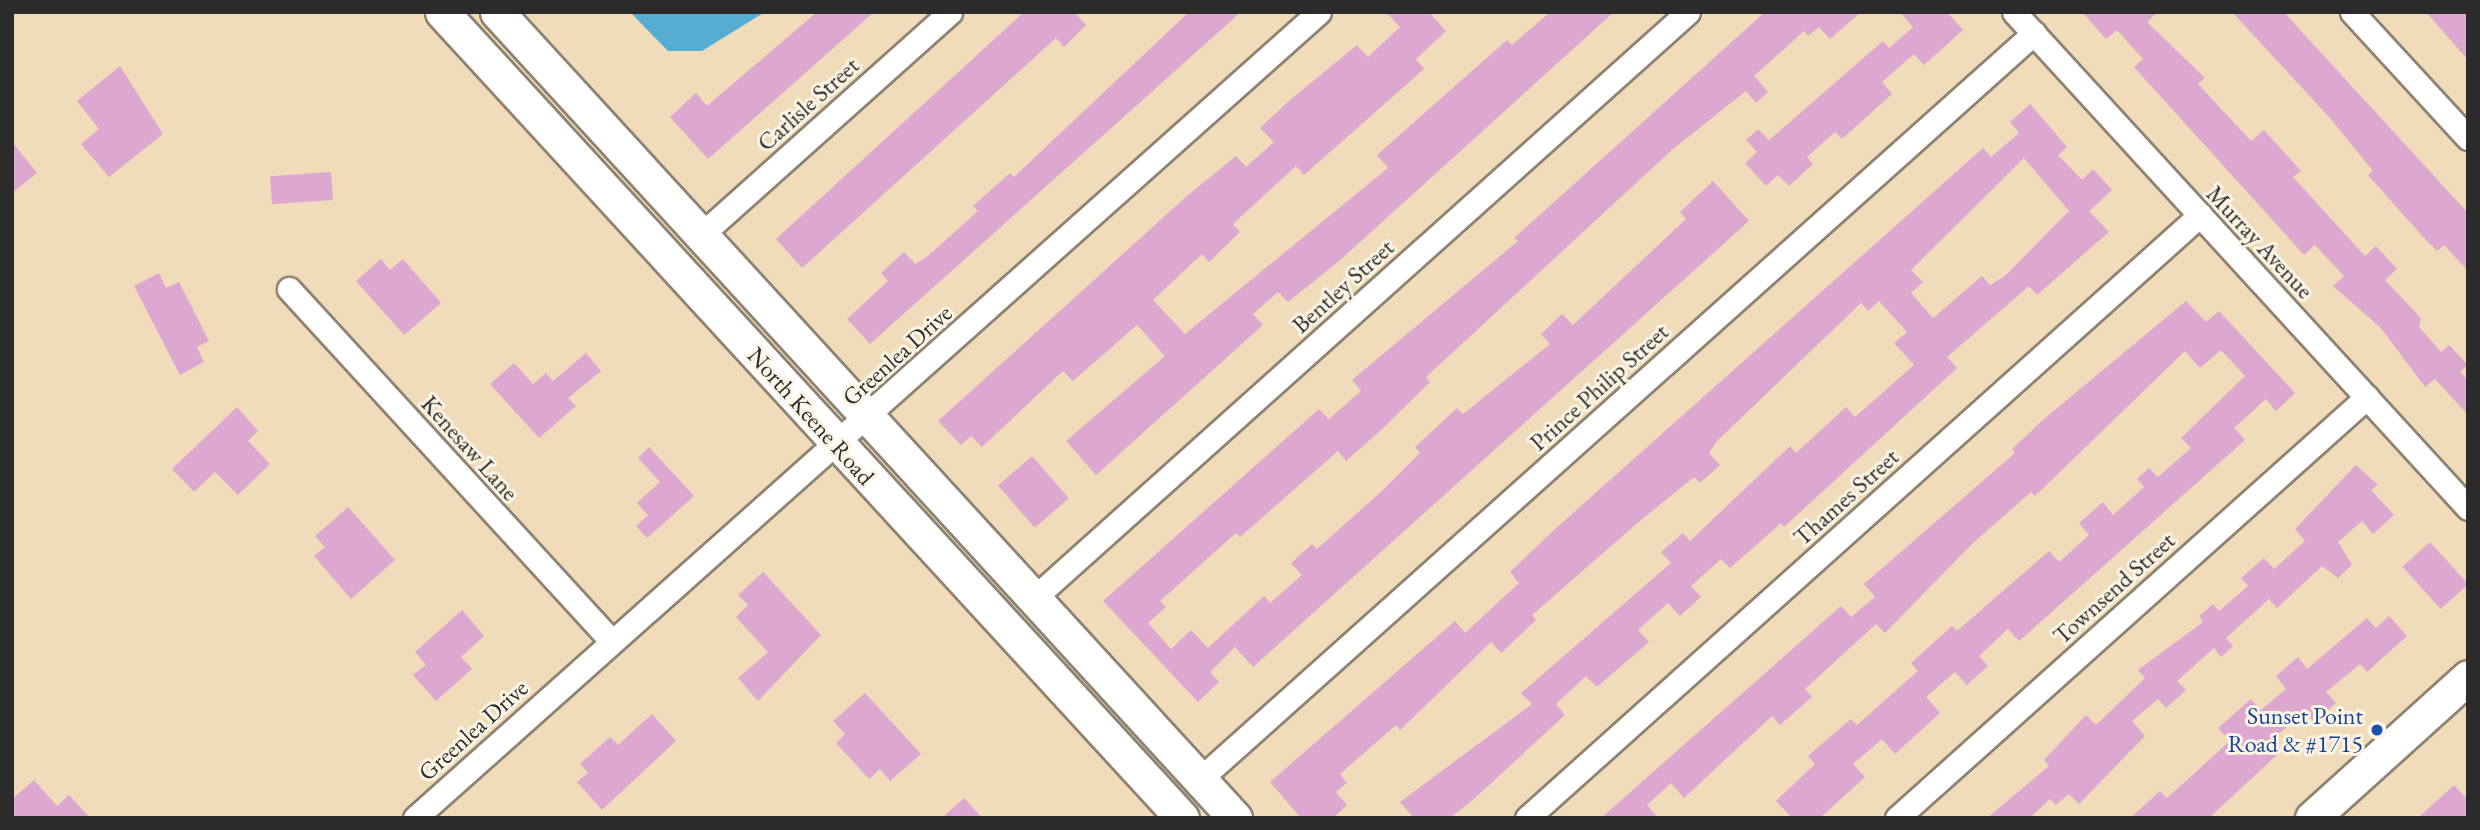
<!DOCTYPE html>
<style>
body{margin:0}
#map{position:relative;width:2480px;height:830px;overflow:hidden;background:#f0dbba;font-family:"EB Garamond",serif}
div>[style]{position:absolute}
.water>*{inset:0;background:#55aed2}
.building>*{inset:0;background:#dda8d0;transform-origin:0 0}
.roads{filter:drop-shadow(2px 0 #8e8372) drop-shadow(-2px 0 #8e8372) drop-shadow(0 2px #8e8372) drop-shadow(0 -2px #8e8372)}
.street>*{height:23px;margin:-11.5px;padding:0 11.5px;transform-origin:11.5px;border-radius:11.5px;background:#fff}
.secondary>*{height:33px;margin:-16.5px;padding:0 16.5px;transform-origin:16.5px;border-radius:16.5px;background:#fff}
.dots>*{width:19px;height:19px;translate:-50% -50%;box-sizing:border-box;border:4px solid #fcf5e5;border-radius:50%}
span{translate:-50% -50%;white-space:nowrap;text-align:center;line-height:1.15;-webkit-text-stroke:6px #fcf5e5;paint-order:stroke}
.street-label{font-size:24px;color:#2b2b2b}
.transit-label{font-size:24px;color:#164399}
.right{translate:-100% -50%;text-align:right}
.frame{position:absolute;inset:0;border:14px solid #2b2b2b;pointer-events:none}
</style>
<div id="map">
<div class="water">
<i style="clip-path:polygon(630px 12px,765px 12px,702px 51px,668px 51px)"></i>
</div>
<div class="building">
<i style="clip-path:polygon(817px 12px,874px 12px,708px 159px,670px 117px,696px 93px,707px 106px)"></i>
<i style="clip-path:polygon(1024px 12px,1074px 12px,1086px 25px,1064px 47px,1056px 38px,802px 268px,776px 239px)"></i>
<i style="clip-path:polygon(1189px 12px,1241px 12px,870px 344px,847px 319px,888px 281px,881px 273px,904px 252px,915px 264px,928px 256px,978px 211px,973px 206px,1010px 173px,1014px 177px)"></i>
<i style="clip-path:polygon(1386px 12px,1429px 12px,1446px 31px,1416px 59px,1424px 69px,1304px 175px,1296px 166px,1233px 224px,1240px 232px,1209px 262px,1202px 254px,1153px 300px,1185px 334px,1388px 168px,1377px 155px,1507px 40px,1512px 45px,1550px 12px,1614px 12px,1339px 261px,1288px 302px,1278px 292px,1253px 314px,1263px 325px,1096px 475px,1066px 441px,1165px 356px,1137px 325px,1073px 381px,1063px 371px,982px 447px,971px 436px,961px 445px,938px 421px,1187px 196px,1236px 156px,1246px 167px,1274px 142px,1260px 128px,1290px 100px,1357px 45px,1368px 57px,1400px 27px)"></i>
<i style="clip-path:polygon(1765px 12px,1861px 12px,1830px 39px,1819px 27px,1808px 36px,1804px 31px,1754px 76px,1768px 92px,1756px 103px,1746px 91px,1673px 149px,1426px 377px,1430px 382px,1379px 432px,1346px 461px,1338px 451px,1240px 537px,1236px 533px,1160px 601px,1166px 607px,1148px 623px,1171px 649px,1191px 630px,1208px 648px,1264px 596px,1270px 603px,1302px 575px,1291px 563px,1312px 544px,1317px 549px,1384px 489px,1420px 453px,1415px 447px,1457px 408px,1463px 414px,1550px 344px,1541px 334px,1562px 314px,1573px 325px,1686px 219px,1680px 212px,1713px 181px,1749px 221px,1253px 667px,1235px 647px,1210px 672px,1219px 682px,1198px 702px,1103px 601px,1319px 409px,1329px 419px,1361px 391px,1352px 380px,1518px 241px,1514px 238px)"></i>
<i style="clip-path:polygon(1900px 12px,1947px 12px,1963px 30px,1924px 65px,1914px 54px,1882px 82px,1892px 94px,1842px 139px,1835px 132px,1807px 157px,1813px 164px,1789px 186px,1778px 175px,1766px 186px,1745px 163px,1757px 152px,1746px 140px,1758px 129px,1769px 140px,1883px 41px,1889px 48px,1913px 27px)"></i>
<i style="clip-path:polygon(2082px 12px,2158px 12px,2147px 22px,2205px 78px,2198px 84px,2251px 141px,2264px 130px,2301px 171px,2293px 177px,2365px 256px,2376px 246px,2397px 269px,2385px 280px,2421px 318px,2419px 327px,2441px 352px,2449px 345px,2468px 365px,2460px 372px,2468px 380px,2468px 415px,2435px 379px,2425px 387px,2380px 327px,2333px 286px,2344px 276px,2315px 245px,2304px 255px,2268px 215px,2134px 67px,2143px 59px,2117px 30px,2106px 39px)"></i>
<i style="clip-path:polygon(2232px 12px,2284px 12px,2302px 32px,2468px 213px,2468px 271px,2444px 245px,2437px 251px,2424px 238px,2368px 175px,2373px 171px,2330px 118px)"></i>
<i style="clip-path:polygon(2426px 12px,2468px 12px,2468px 60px)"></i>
<i style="clip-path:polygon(120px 66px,163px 134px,109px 177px,81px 144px,99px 129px,77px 101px)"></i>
<i style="clip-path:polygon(evenodd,2030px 104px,2067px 147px,2058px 155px,2082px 180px,2093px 169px,2112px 190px,2089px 211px,2109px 232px,2037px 295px,2029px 286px,1947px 357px,1957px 368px,1784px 527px,1781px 523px,1730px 568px,1721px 559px,1691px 586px,1701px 597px,1680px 616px,1668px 603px,1638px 630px,1649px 642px,1597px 687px,1586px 676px,1556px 704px,1565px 715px,1475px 798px,1450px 818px,1414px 818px,1400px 802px,1532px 704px,1521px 693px,1671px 563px,1661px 552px,1683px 533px,1690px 541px,1790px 446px,1796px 453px,1846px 407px,1855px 417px,1914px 365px,1894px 343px,1907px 332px,1879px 301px,1868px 311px,1861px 303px,1717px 441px,1709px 453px,1720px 465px,1700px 483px,1694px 477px,1641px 520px,1532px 615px,1536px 620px,1501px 653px,1491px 642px,1400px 730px,1396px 725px,1340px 774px,1347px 783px,1336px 792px,1347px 805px,1333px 818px,1301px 818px,1270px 782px,1455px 621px,1465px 633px,1519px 583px,1510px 572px,1555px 529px,1983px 148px,1991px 157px,2019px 133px,2010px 122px,2030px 104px,2024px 158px,2069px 211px,2005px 276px,1990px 285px,1982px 276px,1933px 318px,1911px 293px,1923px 282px,1911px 270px,2024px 158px)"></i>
<i style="clip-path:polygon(12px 142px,37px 173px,12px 193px)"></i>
<i style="left:331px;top:172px;width:28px;height:61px;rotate:86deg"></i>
<i style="clip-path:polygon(381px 259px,390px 270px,403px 259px,441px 303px,404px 335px,356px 281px)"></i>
<i style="clip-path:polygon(159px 273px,166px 288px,179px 282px,209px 341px,197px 347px,204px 362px,180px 375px,134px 286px)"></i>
<i style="clip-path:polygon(2186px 301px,2206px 322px,2219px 311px,2295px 393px,2276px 411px,2266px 399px,2234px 428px,2245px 440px,2019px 641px,2008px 629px,1979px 656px,1988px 666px,1967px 685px,1955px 672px,1926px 697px,1940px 713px,1895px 754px,1882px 739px,1853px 764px,1865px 777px,1820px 818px,1792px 818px,1776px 801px,1815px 764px,1808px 756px,1851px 719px,1857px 725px,1918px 671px,1911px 663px,1952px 626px,1957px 631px,2049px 551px,2059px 562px,2089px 535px,2079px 523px,2103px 502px,2113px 515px,2144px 487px,2137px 479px,2149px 468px,2158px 477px,2191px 448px,2181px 438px,2245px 376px,2221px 350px,2200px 368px,2185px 351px,2035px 496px,2031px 492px,1973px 543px,1885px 633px,1876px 624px,1805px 689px,1812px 697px,1780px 725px,1772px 716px,1684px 798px,1671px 783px,1647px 805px,1658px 818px,1601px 818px,1841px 606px,1851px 617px,1875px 597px,1864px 584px,2015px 453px,2012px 449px,2044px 419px)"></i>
<i style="clip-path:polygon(586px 353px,601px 371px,568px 398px,576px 406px,539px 438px,490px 384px,514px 363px,533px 384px,546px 373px,553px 381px)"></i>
<i style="clip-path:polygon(237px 407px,258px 431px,248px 441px,270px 464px,238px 495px,215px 472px,194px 492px,172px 469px)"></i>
<i style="clip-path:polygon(649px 447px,694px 496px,647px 538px,636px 526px,648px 515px,637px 503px,660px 482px,638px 458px)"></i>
<i style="left:1032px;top:456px;width:56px;height:45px;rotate:49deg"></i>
<i style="clip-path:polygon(2356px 465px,2378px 485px,2371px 490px,2394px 515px,2373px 534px,2362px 521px,2338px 542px,2352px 565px,2338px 578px,2322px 566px,2277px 608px,2269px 599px,2226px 638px,2233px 646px,2221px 657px,2214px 648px,2177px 681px,2186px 690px,2166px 708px,2158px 699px,2132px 721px,2145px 736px,2079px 804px,2069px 794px,2056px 805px,2050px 799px,2030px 818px,1987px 818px,2049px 766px,2044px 760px,2086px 715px,2096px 725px,2145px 678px,2138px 670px,2203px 622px,2199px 616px,2213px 604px,2219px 611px,2248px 586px,2241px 578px,2264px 558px,2274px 569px,2305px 541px,2295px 529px)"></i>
<i style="clip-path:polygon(348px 507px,395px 560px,351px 599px,314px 556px,325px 547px,315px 536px)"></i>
<i style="left:2430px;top:542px;width:57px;height:37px;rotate:48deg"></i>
<i style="clip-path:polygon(763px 572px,821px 635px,758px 701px,738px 678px,768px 652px,736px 617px,748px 605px,738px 595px)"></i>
<i style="clip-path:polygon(462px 610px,484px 636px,461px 657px,472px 669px,436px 701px,413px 675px,426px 665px,415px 652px)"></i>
<i style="clip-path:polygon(2389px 616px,2407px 636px,2367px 672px,2360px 664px,2326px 692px,2336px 703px,2314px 722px,2305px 711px,2269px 742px,2279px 753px,2209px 818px,2130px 818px,2160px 791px,2167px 798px,2230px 741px,2218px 728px,2251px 699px,2261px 710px,2286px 689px,2276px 676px,2298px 657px,2307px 669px,2367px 618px,2376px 628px)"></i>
<i style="clip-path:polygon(865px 693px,921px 754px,890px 781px,880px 769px,869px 779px,836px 743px,845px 734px,833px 721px)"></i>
<i style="clip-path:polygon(652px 714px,676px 741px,602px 810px,577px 782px,588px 773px,580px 764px,610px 737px,618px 745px)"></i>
<i style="clip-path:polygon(34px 780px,57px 806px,69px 795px,90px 818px,12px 818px,12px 799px)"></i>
<i style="clip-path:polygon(2454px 785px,2468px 800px,2468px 818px,2418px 818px)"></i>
<i style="clip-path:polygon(964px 798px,982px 818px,942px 818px)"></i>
</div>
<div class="roads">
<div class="street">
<i style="left:2014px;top:12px;width:672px;rotate:47.53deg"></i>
<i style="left:2352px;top:12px;width:171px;rotate:47.4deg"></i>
<i style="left:701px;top:235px;width:334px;rotate:-41.8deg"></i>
<i style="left:289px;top:289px;width:478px;rotate:47.5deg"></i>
<i style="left:1034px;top:598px;width:878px;rotate:-41.86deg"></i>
<i style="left:1200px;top:779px;width:1119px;rotate:-41.81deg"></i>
<i style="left:415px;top:818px;width:1211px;rotate:-41.72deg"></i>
<i style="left:1527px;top:818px;width:904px;rotate:-41.86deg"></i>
<i style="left:1897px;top:818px;width:631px;rotate:-41.85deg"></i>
</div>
<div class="secondary">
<i style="left:442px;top:12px;width:1094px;rotate:47.44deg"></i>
<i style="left:497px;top:12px;width:1093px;rotate:47.52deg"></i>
<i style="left:2312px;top:818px;width:210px;rotate:-42.1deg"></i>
</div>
</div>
<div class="dots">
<i style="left:2377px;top:730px;background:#1a4fb4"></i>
</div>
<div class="street-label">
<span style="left:808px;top:104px;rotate:-42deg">Carlisle Street</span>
<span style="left:2260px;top:242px;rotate:47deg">Murray Avenue</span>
<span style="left:1343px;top:286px;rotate:-42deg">Bentley Street</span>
<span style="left:897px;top:355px;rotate:-42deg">Greenlea Drive</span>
<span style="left:1599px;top:387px;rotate:-42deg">Prince Philip Street</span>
<span style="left:811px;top:416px;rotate:48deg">North Keene Road</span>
<span style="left:470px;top:448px;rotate:48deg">Kenesaw Lane</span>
<span style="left:1846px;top:497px;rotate:-42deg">Thames Street</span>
<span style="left:2114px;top:588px;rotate:-42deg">Townsend Street</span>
<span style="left:473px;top:730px;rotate:-42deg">Greenlea Drive</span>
</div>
<div class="transit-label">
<span class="right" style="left:2363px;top:730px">Sunset Point<br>Road &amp; #1715</span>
</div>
<div class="frame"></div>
</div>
